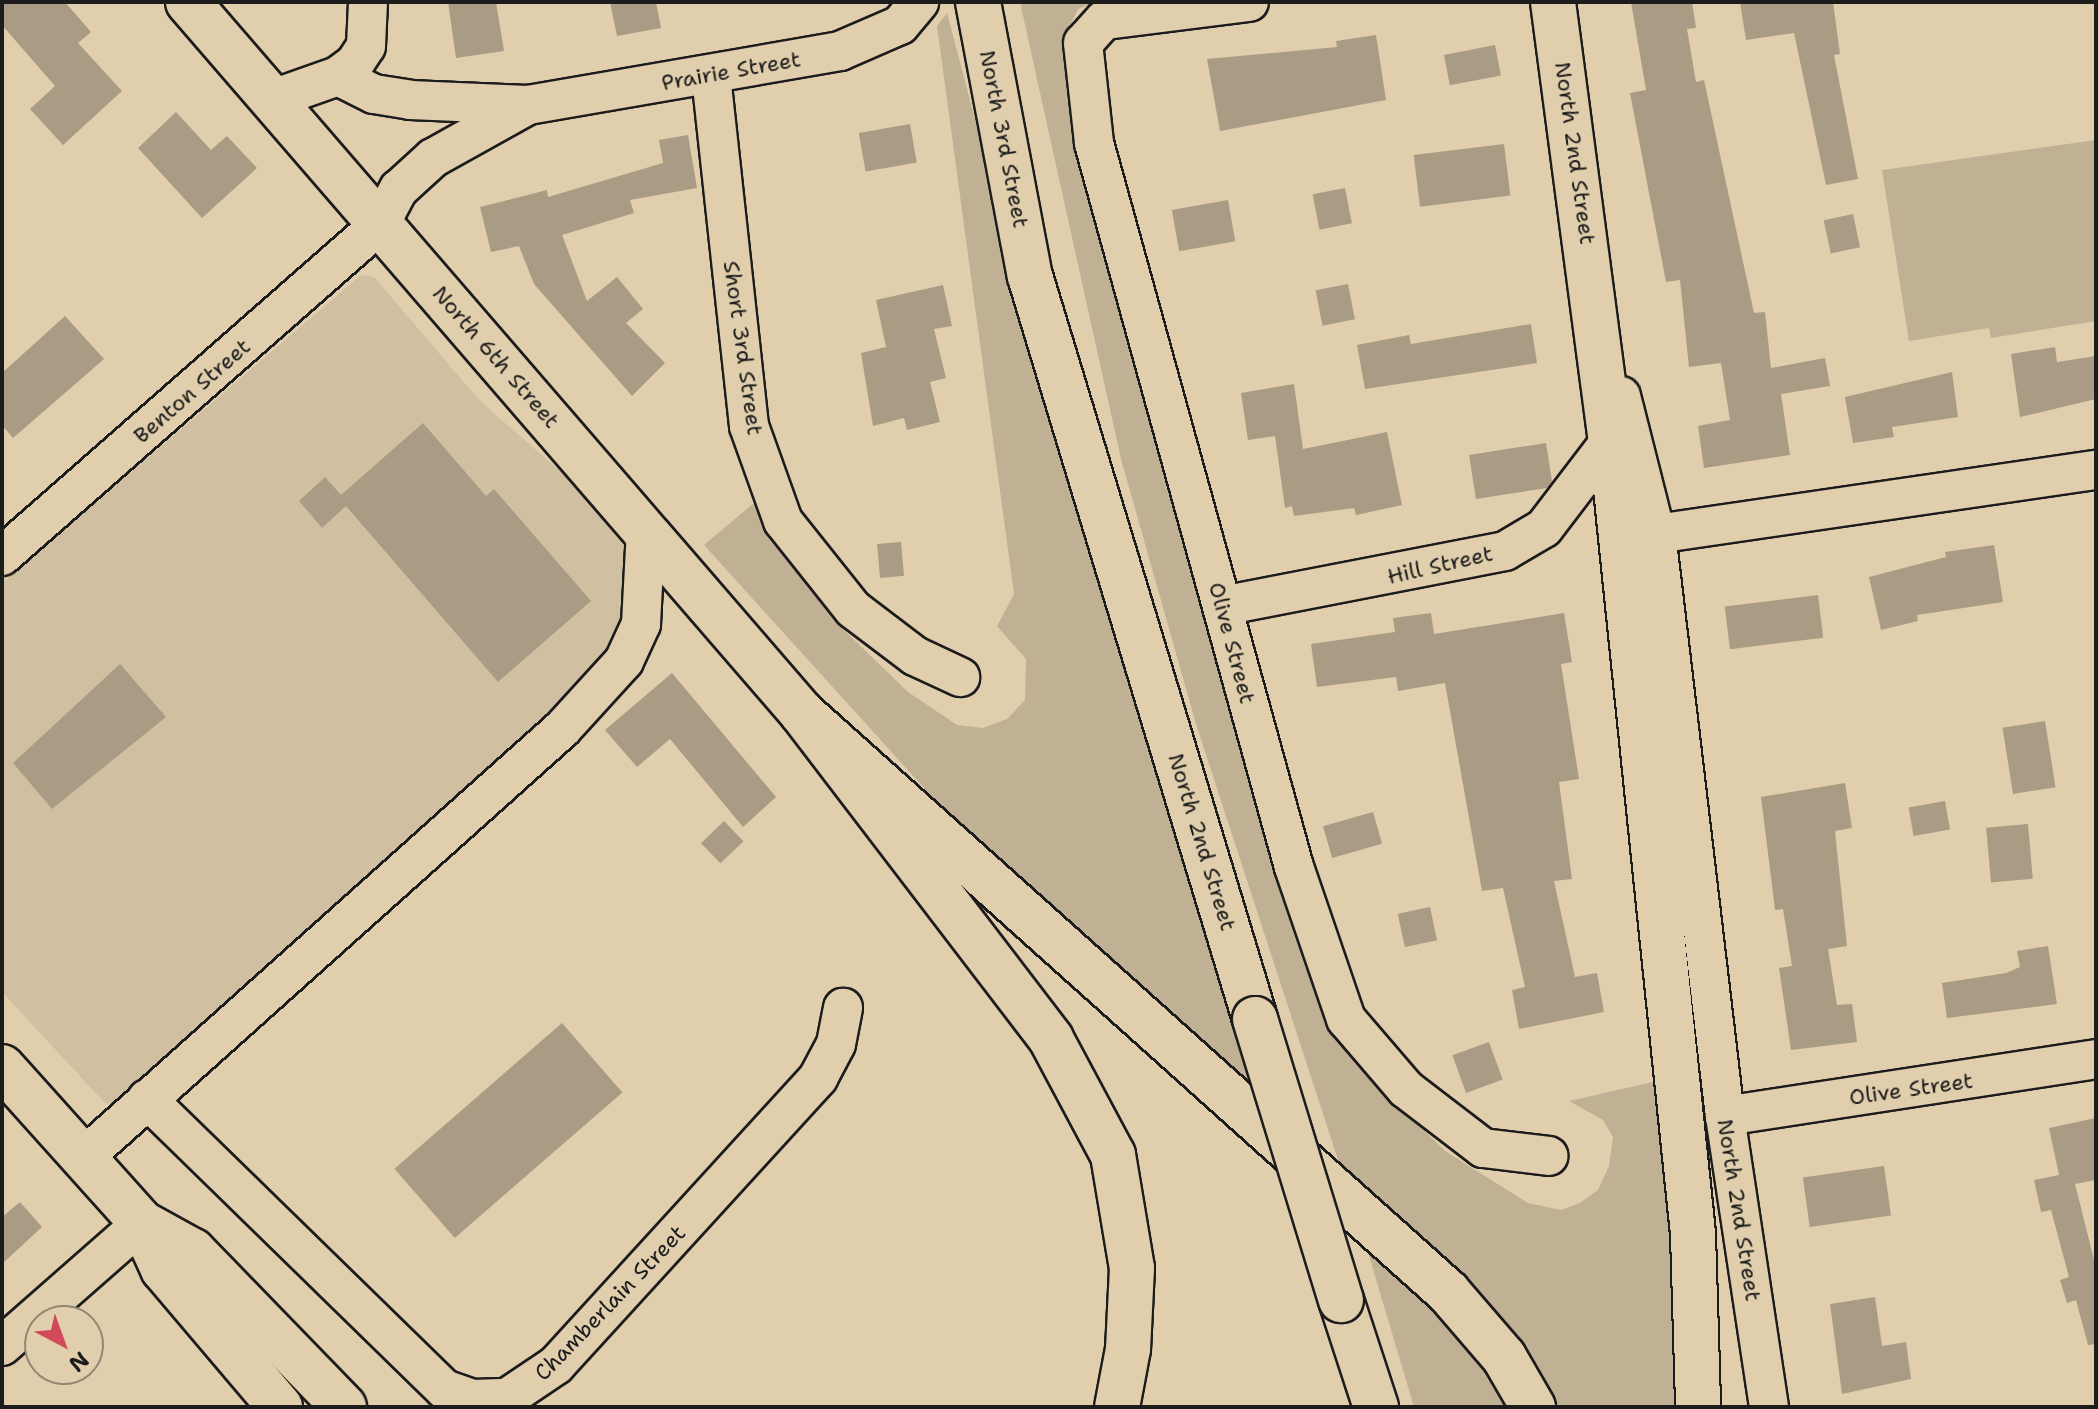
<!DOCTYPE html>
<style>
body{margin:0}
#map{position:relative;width:2098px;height:1409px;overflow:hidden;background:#e0ceac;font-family:"Shantell Sans",sans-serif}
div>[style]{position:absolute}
.built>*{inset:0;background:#d0bfa0}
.green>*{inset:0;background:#c0b194}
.building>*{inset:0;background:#aa9c84;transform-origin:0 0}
.roads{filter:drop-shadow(2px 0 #1c1c1c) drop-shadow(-2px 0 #1c1c1c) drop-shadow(0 2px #1c1c1c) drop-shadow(0 -2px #1c1c1c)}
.minor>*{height:38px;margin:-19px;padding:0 19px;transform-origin:19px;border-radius:19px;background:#e0ceac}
.tertiary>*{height:44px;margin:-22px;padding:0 22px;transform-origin:22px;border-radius:22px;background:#e0ceac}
.secondary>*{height:44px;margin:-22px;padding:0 22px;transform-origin:22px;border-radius:22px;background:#e0ceac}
.primary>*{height:44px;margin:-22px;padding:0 22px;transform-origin:22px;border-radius:22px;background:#e0ceac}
.bridges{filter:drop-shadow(2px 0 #1c1c1c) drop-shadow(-2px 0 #1c1c1c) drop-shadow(0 2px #1c1c1c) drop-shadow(0 -2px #1c1c1c)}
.primary-bridge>*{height:44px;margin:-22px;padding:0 22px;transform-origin:22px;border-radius:22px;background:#e0ceac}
span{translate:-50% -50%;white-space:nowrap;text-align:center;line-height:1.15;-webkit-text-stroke:8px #e0ceac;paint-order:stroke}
.street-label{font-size:22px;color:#1c1c1c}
.frame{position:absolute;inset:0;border:4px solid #1c1c1c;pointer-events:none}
.north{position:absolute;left:24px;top:1305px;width:80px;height:80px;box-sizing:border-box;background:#e0ceac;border:2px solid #928772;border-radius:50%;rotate:139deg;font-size:22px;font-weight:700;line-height:32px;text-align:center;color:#1c1c1c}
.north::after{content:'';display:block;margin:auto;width:28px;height:36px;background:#d1495b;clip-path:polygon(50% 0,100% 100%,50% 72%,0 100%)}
</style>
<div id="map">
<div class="built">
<i style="clip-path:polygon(361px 275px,374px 277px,479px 400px,568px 478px,627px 550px,635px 576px,610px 671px,117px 1105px,104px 1102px,2px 992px,2px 583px)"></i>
</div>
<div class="green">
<i style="clip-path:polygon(1020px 2px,1094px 2px,1078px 9px,1068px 30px,1071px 91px,1220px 680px,1304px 955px,1389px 1096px,1445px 1151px,1528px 1203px,1561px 1210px,1580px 1203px,1598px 1190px,1609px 1166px,1613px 1137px,1603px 1120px,1569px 1101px,1653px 1082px,1690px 1407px,1557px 1407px,1342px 1172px,1196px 724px,1121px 459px)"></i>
<i style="clip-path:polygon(947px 13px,1024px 305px,1255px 1090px,935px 800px,704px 545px,761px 497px,844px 630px,908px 692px,957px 725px,983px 728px,1007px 719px,1025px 700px,1026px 659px,997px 626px,1014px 594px,937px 26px)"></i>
<i style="clip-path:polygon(2096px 140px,2096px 321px,1991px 338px,1989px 328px,1909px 341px,1882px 170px)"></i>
<i style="clip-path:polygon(1362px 1232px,1422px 1287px,1519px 1407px,1414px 1407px)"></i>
</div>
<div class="building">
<i style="clip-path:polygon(2px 2px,65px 2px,91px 32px,78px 43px,122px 91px,63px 145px,30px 109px,55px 86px,2px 25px)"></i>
<i style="clip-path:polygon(448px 2px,496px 2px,504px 51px,456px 58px)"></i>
<i style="clip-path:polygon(610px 2px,656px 2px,661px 28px,617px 36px)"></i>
<i style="clip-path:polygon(1631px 2px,1692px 2px,1696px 28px,1687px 29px,1696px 82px,1704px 80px,1754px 313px,1765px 312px,1771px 368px,1825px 358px,1830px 386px,1781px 394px,1790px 455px,1704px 468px,1698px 426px,1730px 420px,1721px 363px,1689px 367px,1680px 280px,1666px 282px,1630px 93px,1646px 90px)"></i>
<i style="clip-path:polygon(1740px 2px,1833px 2px,1840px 54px,1834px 55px,1858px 179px,1826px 185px,1794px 33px,1746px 40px)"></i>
<i style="clip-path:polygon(1376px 35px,1386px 100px,1220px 131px,1207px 59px,1337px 47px,1336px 41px)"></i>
<i style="left:1495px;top:45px;width:31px;height:52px;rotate:79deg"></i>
<i style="clip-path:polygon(176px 112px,211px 150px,227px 136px,257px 168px,202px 218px,138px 148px)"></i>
<i style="left:910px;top:124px;width:39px;height:52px;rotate:80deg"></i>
<i style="clip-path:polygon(688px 135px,697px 188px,630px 200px,634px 213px,562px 235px,587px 301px,617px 277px,643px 309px,626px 323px,665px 363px,632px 396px,534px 284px,519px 246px,491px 252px,480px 207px,547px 190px,548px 197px,663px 163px,659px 140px)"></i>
<i style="left:1504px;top:144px;width:52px;height:91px;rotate:83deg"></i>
<i style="left:1345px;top:188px;width:36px;height:33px;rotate:79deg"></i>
<i style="left:1228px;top:200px;width:42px;height:57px;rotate:80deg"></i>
<i style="left:1853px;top:214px;width:34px;height:30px;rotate:78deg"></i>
<i style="left:1348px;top:284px;width:36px;height:33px;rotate:79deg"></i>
<i style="clip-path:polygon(943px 285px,952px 326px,934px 329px,946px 378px,930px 382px,940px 422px,907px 430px,904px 418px,873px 426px,861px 353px,886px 347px,876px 300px)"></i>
<i style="clip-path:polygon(65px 316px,104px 359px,13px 438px,2px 425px,2px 373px)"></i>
<i style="clip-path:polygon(1531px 324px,1537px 363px,1365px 389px,1357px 345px,1409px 335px,1411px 344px)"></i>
<i style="clip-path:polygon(2055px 347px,2057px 362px,2096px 356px,2096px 399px,2020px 417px,2011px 354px)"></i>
<i style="clip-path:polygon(1952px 372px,1958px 417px,1892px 427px,1894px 437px,1853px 443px,1845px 397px)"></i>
<i style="clip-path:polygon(1294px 384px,1303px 449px,1387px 432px,1402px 505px,1356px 515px,1354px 508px,1294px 516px,1292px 506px,1285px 508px,1275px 436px,1248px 440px,1241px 393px)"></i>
<i style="clip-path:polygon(423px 423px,486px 496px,494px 489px,591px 601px,498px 682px,346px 506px,322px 528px,299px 501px,325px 477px,341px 495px)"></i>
<i style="clip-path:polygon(1546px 443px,1552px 481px,1547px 488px,1476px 499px,1469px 455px)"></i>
<i style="left:901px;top:542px;width:34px;height:24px;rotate:85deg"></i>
<i style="clip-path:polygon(1994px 545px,2003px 602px,1917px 615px,1918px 621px,1881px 630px,1869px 577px,1946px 557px,1945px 552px)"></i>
<i style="left:1818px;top:595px;width:43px;height:94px;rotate:83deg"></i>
<i style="clip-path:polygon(1431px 613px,1434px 634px,1564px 613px,1572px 662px,1561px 664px,1579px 779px,1559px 782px,1572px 879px,1554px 881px,1575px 977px,1597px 973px,1604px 1012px,1519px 1029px,1512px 990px,1525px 987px,1503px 888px,1482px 891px,1445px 683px,1398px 691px,1396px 677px,1317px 687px,1311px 644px,1395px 632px,1393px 618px)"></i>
<i style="clip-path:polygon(120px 664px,166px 717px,52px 809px,13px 763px)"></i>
<i style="clip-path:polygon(672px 673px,776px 797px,743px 827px,670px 739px,637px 767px,605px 730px)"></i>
<i style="left:2045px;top:721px;width:67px;height:43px;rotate:81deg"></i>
<i style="clip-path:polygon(1845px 783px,1852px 828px,1835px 831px,1847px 946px,1828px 949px,1837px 1005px,1852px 1004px,1857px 1042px,1791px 1050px,1779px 968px,1792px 966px,1783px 909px,1775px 910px,1761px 797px)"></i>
<i style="left:1945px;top:801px;width:29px;height:37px;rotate:80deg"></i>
<i style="left:1373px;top:812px;width:33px;height:52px;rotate:74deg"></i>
<i style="left:724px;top:821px;width:28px;height:32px;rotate:46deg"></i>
<i style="left:2028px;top:824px;width:55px;height:42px;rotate:85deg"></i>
<i style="left:1430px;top:907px;width:34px;height:33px;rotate:78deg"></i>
<i style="clip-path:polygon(2048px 946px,2057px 1004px,1947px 1018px,1942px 983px,2006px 973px,2020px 967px,2017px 951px)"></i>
<i style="left:562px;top:1023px;width:92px;height:222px;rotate:49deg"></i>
<i style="left:1489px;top:1042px;width:40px;height:39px;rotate:70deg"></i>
<i style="clip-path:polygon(2096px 1118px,2096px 1180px,2075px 1184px,2096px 1268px,2096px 1344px,2088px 1345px,2076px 1300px,2067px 1303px,2060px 1280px,2069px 1277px,2051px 1210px,2041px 1212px,2034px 1180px,2059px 1175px,2049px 1128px)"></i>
<i style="left:1884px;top:1166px;width:50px;height:82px;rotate:82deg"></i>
<i style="clip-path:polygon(20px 1202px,42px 1227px,2px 1264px,2px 1217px)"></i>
<i style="clip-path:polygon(1875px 1297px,1882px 1346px,1906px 1342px,1911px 1379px,1842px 1394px,1830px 1304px)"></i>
</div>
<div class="roads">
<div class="minor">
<i style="left:1249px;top:2px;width:146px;rotate:172.9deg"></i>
<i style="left:1104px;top:20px;width:31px;rotate:132deg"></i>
<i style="left:1083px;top:43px;width:101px;rotate:83.7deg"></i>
<i style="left:1094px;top:143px;width:751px;rotate:74.56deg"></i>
<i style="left:1294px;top:867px;width:161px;rotate:71.1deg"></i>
<i style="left:1346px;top:1019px;width:92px;rotate:49.4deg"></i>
<i style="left:1406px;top:1089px;width:97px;rotate:37.5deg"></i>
<i style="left:1483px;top:1148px;width:66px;rotate:6.9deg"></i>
<i style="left:338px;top:76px;width:40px;rotate:26.6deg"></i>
<i style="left:374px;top:94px;width:36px;rotate:9deg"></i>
<i style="left:410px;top:100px;width:118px;rotate:2.4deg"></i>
<i style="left:528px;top:105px;width:317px;rotate:-9.8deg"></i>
<i style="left:840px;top:51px;width:65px;rotate:-23.4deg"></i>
<i style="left:900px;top:25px;width:30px;rotate:-50deg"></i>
<i style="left:711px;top:76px;width:352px;rotate:83.8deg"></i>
<i style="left:749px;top:426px;width:101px;rotate:70.3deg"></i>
<i style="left:783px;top:521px;width:112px;rotate:51.5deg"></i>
<i style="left:853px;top:609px;width:78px;rotate:37.2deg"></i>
<i style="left:915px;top:656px;width:50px;rotate:25deg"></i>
<i style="left:273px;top:99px;width:69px;rotate:-19.5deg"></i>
<i style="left:338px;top:76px;width:21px;rotate:-37deg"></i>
<i style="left:355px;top:63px;width:20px;rotate:-57deg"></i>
<i style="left:366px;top:46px;width:44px;rotate:-87.4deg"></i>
<i style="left:1621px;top:396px;width:142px;rotate:75.8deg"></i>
<i style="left:1656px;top:534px;width:586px;rotate:83.24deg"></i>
<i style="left:1725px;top:1116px;width:294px;rotate:81.4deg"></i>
<i style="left:1656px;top:534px;width:445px;rotate:-8.3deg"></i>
<i style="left:2px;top:556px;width:503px;rotate:-41.29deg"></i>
<i style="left:380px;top:224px;width:40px;rotate:-62deg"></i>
<i style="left:399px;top:189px;width:46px;rotate:-42.4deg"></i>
<i style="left:433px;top:158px;width:109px;rotate:-29.2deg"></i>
<i style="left:1222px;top:606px;width:288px;rotate:-11deg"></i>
<i style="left:1505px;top:551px;width:45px;rotate:-30.5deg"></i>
<i style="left:1544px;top:528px;width:111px;rotate:-52.7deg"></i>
<i style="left:147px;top:1099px;width:415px;rotate:44.3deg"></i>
<i style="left:444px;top:1389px;width:31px;rotate:19deg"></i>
<i style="left:473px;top:1399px;width:34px;rotate:-2deg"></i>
<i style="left:507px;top:1398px;width:59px;rotate:-34deg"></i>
<i style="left:556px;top:1365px;width:389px;rotate:-47.6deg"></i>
<i style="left:818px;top:1078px;width:38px;rotate:-62deg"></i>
<i style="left:836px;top:1044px;width:37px;rotate:-79deg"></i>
<i style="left:1725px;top:1116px;width:375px;rotate:-8.7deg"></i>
<i style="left:84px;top:1157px;width:642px;rotate:-41.84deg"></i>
<i style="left:562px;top:729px;width:92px;rotate:-47.6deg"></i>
<i style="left:624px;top:661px;width:41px;rotate:-65.3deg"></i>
<i style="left:641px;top:624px;width:95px;rotate:-87deg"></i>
<i style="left:2px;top:1346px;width:186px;rotate:-41.3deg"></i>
</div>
<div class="tertiary">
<i style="left:142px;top:1223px;width:51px;rotate:65.5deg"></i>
<i style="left:163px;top:1269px;width:181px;rotate:49.7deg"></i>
</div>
<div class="secondary">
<i style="left:188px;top:2px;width:939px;rotate:49.19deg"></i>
<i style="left:802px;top:713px;width:410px;rotate:52.6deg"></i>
<i style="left:1051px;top:1039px;width:132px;rotate:61.9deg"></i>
<i style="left:1113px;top:1155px;width:115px;rotate:80.5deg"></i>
<i style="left:1132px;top:1268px;width:81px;rotate:92.8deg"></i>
<i style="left:1128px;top:1349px;width:59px;rotate:100.7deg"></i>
<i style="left:2px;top:1067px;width:210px;rotate:48.1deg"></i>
<i style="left:142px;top:1223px;width:58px;rotate:28.8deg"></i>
<i style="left:193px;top:1251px;width:217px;rotate:45.9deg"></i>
</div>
<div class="primary">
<i style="left:978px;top:2px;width:279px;rotate:79.3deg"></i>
<i style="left:1030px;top:276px;width:776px;rotate:73.15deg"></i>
<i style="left:1553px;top:2px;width:442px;rotate:82.5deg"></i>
<i style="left:1611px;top:440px;width:798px;rotate:84.1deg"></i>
<i style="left:1693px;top:1234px;width:173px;rotate:88.3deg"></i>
<i style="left:802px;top:713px;width:868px;rotate:41.87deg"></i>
<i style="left:1448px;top:1292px;width:86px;rotate:49.3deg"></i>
<i style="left:1504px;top:1357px;width:58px;rotate:59.9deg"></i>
<i style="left:1341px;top:1300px;width:113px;rotate:71.9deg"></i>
</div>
</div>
<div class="bridges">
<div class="primary-bridge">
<i style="left:1255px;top:1019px;width:294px;rotate:73deg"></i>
</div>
</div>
<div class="street-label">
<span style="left:731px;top:71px;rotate:-10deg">Prairie Street</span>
<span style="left:1004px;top:139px;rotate:79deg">North 3rd Street</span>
<span style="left:1575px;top:153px;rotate:82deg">North 2nd Street</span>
<span style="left:743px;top:348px;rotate:82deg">Short 3rd Street</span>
<span style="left:496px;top:357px;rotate:49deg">North 6th Street</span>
<span style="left:192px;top:391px;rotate:-41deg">Benton Street</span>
<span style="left:1440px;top:565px;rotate:-13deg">Hill Street</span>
<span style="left:1232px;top:643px;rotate:75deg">Olive Street</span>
<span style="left:1202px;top:842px;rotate:73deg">North 2nd Street</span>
<span style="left:1911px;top:1089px;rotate:-8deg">Olive Street</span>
<span style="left:1739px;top:1210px;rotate:81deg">North 2nd Street</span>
<span style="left:610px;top:1303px;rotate:-46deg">Chamberlain Street</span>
</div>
<div class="frame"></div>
<div class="north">N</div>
</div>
